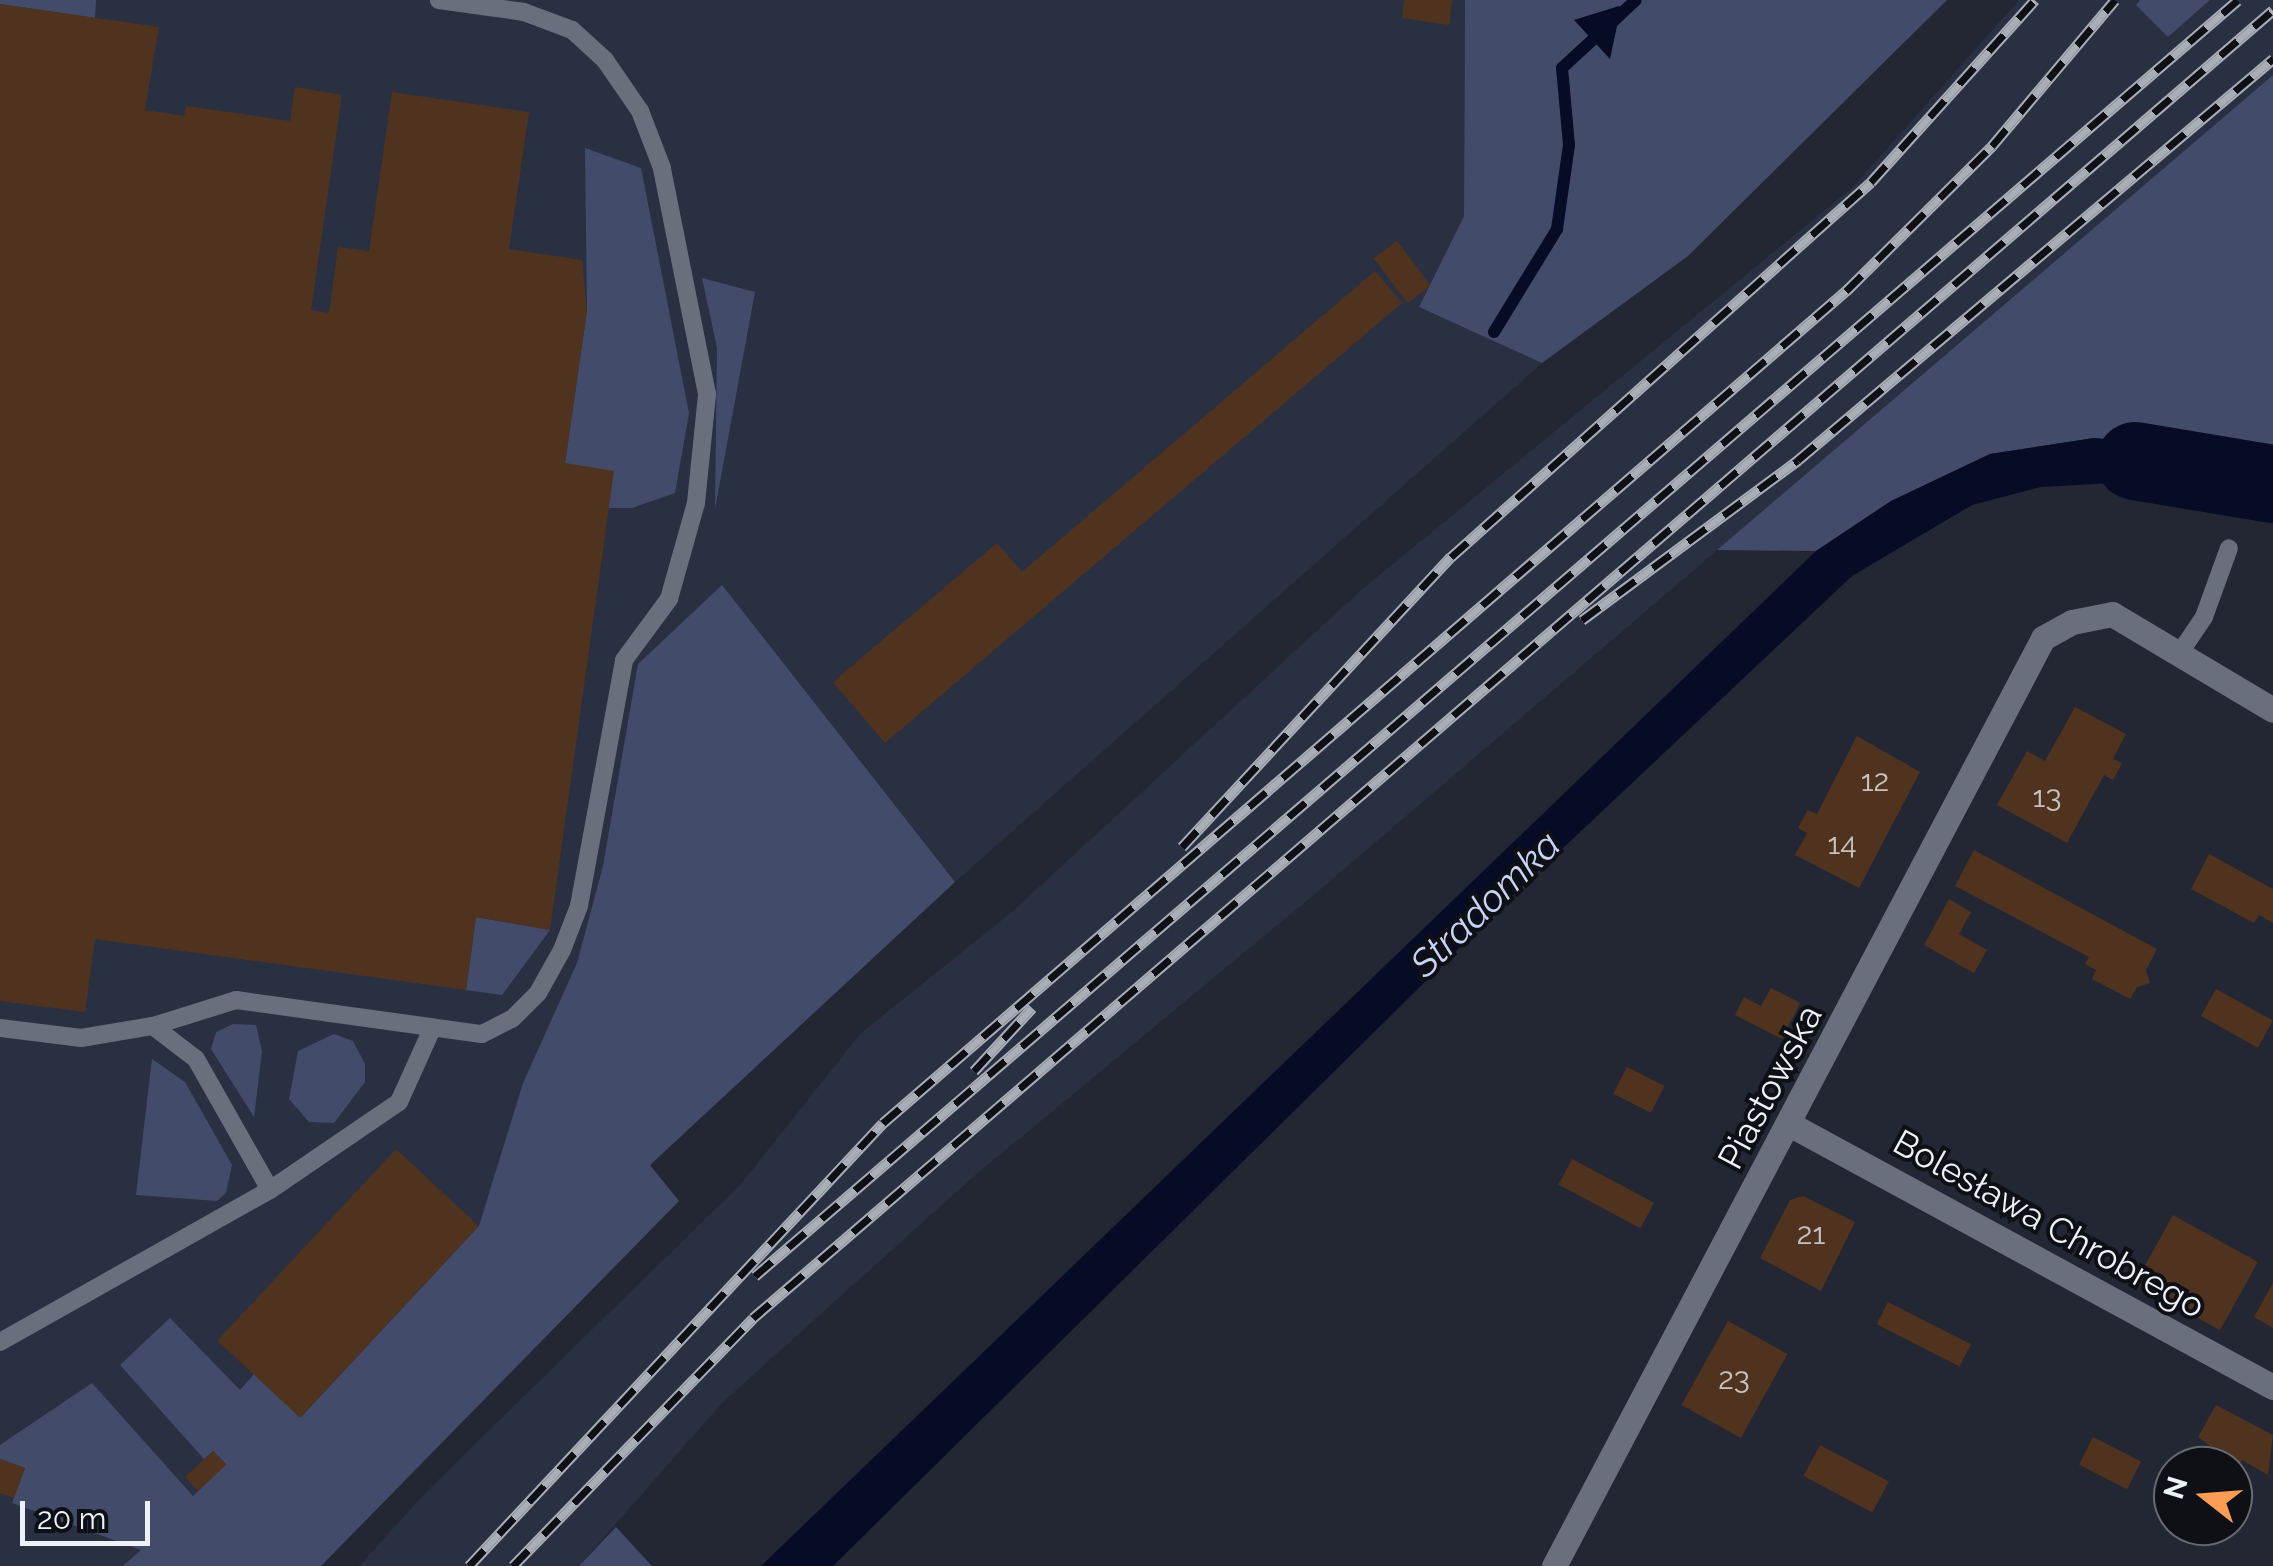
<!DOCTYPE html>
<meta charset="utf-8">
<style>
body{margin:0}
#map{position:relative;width:2273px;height:1566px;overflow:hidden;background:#222733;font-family:Raleway,sans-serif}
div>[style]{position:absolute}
.built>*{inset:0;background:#293041}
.green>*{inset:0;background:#424c6a}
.water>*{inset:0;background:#060c25}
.stream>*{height:12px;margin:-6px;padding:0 6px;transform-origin:6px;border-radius:6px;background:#060c25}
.river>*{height:78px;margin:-39px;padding:0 39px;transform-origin:39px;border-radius:39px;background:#060c25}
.building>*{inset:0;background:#50331e;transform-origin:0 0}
.service>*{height:18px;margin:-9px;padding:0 9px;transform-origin:9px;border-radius:9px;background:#6a6f7e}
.minor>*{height:25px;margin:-12.5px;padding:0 12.5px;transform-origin:12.5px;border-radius:12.5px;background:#6a6f7e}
.rail>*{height:11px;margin-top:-5.5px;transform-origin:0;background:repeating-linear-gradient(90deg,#0e1015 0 22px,#a8adb6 0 44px);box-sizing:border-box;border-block:2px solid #a8adb6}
span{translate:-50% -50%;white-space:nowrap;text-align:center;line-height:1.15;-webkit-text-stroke:8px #0e1015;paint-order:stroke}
.number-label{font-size:30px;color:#c6c2c2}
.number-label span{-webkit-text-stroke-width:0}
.street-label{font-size:35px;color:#edf1f9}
.water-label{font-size:38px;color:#c7d4f6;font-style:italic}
.north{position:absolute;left:2153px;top:1446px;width:100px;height:100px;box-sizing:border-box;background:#0e1015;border:2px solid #676a70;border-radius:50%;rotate:287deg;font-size:28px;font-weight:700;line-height:40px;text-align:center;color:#edf1f9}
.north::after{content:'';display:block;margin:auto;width:35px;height:45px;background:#fd9d54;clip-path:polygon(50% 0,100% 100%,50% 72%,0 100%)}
.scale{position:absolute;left:20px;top:1501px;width:130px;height:45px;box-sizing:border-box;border:5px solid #edf1f9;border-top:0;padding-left:12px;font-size:30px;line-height:35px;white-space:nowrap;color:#edf1f9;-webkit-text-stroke:8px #0e1015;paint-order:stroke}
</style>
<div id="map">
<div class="built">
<i style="clip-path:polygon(0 0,1465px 0,1464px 216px,1419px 307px,1542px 363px,955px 882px,461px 1340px,189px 1566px,0 1566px)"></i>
<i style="clip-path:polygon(2019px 0,2140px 0,2168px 37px,2210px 0,2273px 0,2273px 75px,1322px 888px,973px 1177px,722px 1403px,579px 1566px,359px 1566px,427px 1491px,741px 1184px,861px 1033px,1013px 911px,1360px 591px,1853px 187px)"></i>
</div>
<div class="green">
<i style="clip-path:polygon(0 0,96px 0,95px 18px,0 4px)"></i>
<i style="clip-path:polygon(1465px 0,1947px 0,1688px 256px,1542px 363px,1419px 307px,1464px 216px)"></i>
<i style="clip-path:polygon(2140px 0,2210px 0,2168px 37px,2136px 5px)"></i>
<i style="clip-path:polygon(2273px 75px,2273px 470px,2174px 446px,2094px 438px,1990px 454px,1891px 501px,1816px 551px,1717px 550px)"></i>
<i style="clip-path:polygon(585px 148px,641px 168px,689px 413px,675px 493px,632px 508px,608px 508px,565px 463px,587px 310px)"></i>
<i style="clip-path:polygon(702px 278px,755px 292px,715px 509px,717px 348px)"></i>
<i style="clip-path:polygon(722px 585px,955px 882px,650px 1165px,679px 1201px,321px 1566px,123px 1566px,141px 1550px,12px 1503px,25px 1468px,0 1459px,0 1445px,92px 1383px,193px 1496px,226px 1464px,213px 1451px,204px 1459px,120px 1365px,170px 1318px,240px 1390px,254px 1374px,301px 1417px,479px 1226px,523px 1083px,577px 963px,603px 866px,638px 664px)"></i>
<i style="clip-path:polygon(476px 917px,550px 930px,502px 995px,466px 990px)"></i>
<i style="clip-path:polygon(233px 1024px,256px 1025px,262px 1051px,254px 1117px,211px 1049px,216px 1032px)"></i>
<i style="clip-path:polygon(334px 1034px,353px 1041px,365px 1064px,365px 1082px,334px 1123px,309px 1122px,289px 1099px,298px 1051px)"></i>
<i style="clip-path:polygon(152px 1059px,185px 1082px,232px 1165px,226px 1193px,217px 1201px,136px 1195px)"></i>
<i style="clip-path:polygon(616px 1527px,652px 1566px,579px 1566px)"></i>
</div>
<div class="water">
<i style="clip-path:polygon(1619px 6px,1628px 15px,1617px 26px,1610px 59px,1574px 20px)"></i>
<i style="clip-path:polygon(2094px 438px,2174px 446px,2244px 466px,2236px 494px,2130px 482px,2041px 487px,1972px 505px,1852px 576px,1510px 898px,833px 1566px,761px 1566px,1816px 551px,1891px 501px,1990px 454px)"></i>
</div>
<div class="stream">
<i style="left:1494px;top:332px;width:121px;rotate:-58.5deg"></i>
<i style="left:1557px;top:229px;width:85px;rotate:-81.9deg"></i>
<i style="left:1569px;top:145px;width:77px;rotate:-95.2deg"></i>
<i style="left:1562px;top:68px;width:100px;rotate:-42.6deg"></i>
</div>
<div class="river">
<i style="left:2135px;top:461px;width:140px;rotate:9.5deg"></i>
</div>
<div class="building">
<i style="clip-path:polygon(1404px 0,1452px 0,1449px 25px,1402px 18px)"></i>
<i style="clip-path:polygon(0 4px,159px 27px,145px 110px,184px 116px,186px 106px,290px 121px,295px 87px,342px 95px,311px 310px,329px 313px,338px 247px,369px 251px,392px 92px,529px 112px,509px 249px,582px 260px,587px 310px,565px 463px,614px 471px,550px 930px,476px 917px,466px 990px,95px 939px,85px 1012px,0 1001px)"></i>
<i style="left:1397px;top:241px;width:56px;height:29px;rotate:53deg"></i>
<i style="clip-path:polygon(1375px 271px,1402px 303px,885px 743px,833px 682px,997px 543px,1022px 572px)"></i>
<i style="clip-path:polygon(2075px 707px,2126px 734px,2113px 759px,2122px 763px,2113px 780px,2104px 775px,2067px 843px,1997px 805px,2027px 751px,2045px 761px)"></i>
<i style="clip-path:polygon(1857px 736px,1920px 772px,1859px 888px,1795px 855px,1807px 833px,1798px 828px,1808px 810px,1817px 814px)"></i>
<i style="clip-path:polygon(1974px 850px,2157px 949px,2146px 970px,2150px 983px,2137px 987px,2130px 999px,2092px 979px,2096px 970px,2085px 964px,2089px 957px,1955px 886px)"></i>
<i style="clip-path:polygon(2209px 854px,2273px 889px,2273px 923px,2259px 915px,2254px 923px,2191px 889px)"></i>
<i style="clip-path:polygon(1949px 899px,1971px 912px,1959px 934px,1987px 950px,1974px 973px,1924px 945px)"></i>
<i style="clip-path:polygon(1771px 988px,1800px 1003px,1782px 1039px,1735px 1015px,1744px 997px,1761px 1006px)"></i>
<i style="left:2216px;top:989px;width:65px;height:31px;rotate:29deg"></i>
<i style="left:1627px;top:1067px;width:42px;height:30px;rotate:27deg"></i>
<i style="left:396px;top:1149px;width:113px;height:262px;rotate:43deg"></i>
<i style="left:1572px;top:1159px;width:93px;height:29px;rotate:28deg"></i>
<i style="clip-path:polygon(1803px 1196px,1855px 1222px,1821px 1291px,1760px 1258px,1790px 1200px)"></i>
<i style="left:2173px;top:1215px;width:97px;height:78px;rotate:29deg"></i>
<i style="clip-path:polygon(2273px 1283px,2273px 1328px,2254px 1317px)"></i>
<i style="left:1888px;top:1302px;width:93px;height:25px;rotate:27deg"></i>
<i style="left:1728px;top:1321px;width:68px;height:96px;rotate:29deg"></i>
<i style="clip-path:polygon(2216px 1405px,2273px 1435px,2268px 1475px,2242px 1460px,2238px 1466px,2198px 1437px)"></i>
<i style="left:2093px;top:1437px;width:54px;height:31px;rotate:27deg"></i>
<i style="left:1820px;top:1445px;width:78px;height:35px;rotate:28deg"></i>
<i style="left:213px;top:1451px;width:19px;height:38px;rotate:47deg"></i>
<i style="clip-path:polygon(0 1459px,25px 1468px,14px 1498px,0 1493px)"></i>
</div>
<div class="service">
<i style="left:2179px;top:654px;width:45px;rotate:-56deg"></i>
<i style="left:2204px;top:617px;width:73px;rotate:-70.1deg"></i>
<i style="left:153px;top:1026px;width:54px;rotate:37.5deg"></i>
<i style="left:196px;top:1059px;width:150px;rotate:60.5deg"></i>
<i style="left:0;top:1028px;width:82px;rotate:7deg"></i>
<i style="left:81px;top:1038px;width:73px;rotate:-9.5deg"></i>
<i style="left:153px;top:1026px;width:87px;rotate:-17.4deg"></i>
<i style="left:236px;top:1000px;width:248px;rotate:7.9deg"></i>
<i style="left:482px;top:1034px;width:34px;rotate:-27deg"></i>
<i style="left:512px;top:1019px;width:37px;rotate:-45deg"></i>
<i style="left:538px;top:993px;width:49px;rotate:-60.8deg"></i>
<i style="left:562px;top:950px;width:47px;rotate:-68.9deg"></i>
<i style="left:579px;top:906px;width:250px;rotate:-79.6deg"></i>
<i style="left:624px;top:660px;width:76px;rotate:-53.6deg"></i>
<i style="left:669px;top:599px;width:100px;rotate:-74.3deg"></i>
<i style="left:696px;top:503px;width:110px;rotate:-84.2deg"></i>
<i style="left:707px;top:394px;width:230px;rotate:-101.3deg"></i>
<i style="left:662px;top:168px;width:61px;rotate:-111.1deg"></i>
<i style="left:640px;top:111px;width:62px;rotate:-124.5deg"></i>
<i style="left:605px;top:60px;width:45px;rotate:-137.7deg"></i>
<i style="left:572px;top:30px;width:51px;rotate:-159.4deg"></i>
<i style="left:524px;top:12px;width:86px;rotate:-172deg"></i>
<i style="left:0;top:1342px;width:310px;rotate:-29.4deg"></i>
<i style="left:270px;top:1190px;width:156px;rotate:-34.3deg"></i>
<i style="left:399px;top:1102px;width:78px;rotate:-65.7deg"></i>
</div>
<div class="minor">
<i style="left:1791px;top:1125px;width:549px;rotate:28.53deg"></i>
<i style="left:1554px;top:1566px;width:1049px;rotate:-62.21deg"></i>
<i style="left:2043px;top:638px;width:33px;rotate:-29deg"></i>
<i style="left:2072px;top:622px;width:41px;rotate:-11.3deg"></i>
<i style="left:2112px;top:614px;width:187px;rotate:30.8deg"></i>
</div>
<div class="rail">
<i style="left:1582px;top:620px;width:269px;rotate:-36.5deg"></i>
<i style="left:1798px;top:460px;width:622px;rotate:-40.17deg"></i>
<i style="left:1182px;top:847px;width:396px;rotate:-47.2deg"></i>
<i style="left:1451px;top:557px;width:563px;rotate:-41.76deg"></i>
<i style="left:1871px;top:182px;width:245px;rotate:-48deg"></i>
<i style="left:974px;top:1071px;width:86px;rotate:-47.4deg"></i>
<i style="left:755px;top:1276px;width:1956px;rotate:-40.71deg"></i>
<i style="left:469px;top:1566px;width:606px;rotate:-46.94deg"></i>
<i style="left:883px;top:1123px;width:1273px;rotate:-40.83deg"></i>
<i style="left:1846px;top:291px;width:206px;rotate:-44.8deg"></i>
<i style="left:1992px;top:146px;width:191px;rotate:-49.9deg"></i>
<i style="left:513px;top:1566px;width:345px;rotate:-45.9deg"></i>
<i style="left:753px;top:1318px;width:2005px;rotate:-40.71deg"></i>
</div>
<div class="number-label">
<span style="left:1875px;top:781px">12</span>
<span style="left:2047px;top:797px">13</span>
<span style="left:1842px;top:844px">14</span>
<span style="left:1811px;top:1234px">21</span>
<span style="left:1734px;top:1379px">23</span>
</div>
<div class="street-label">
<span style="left:1770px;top:1087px;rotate:-62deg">Piastowska</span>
<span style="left:2049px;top:1224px;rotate:29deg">Bolesława Chrobrego</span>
</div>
<div class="water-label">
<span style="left:1485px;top:904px;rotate:-44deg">Stradomka</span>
</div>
<div class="north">N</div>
<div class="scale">20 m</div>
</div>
